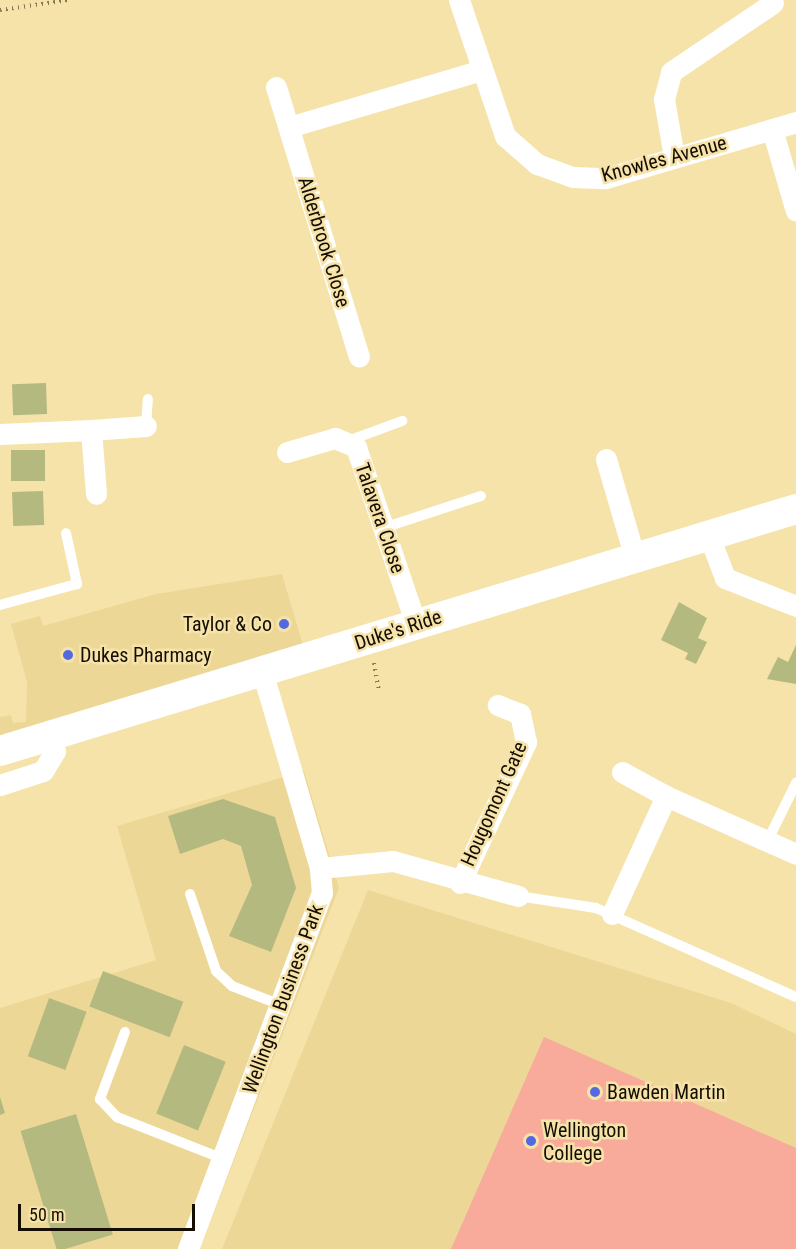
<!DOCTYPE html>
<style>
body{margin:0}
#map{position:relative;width:796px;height:1249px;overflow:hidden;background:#f6e3aa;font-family:"Roboto Condensed",sans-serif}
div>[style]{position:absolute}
.built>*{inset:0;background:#edd797}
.green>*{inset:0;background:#f8aa9b}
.building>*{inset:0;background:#b4b980;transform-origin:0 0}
.path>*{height:4px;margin-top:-2px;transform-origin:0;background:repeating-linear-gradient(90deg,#867955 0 1.5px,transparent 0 6px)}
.lane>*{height:10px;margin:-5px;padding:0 5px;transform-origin:5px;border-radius:5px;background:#fff}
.street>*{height:21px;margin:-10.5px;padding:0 10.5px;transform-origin:10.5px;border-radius:10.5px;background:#fff}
.secondary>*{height:30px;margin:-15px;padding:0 15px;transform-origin:15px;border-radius:15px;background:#fff}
.dots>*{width:16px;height:16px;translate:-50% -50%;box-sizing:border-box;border:3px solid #f6e3aa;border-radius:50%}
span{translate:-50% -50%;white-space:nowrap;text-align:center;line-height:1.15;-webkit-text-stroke:5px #f6e3aa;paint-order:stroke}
.street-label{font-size:20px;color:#140d00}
.poi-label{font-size:20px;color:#140d00}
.right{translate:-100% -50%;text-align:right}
.left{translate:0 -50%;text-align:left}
.scale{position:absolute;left:18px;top:1204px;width:177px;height:27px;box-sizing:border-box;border:3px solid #140d00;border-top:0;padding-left:8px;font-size:18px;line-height:21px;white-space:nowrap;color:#140d00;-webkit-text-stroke:4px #f6e3aa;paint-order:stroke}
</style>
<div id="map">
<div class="built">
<i style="clip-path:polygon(282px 574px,304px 649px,0 736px,0 717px,11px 715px,13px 723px,26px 722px,27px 682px,11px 624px,40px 616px,43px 626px,156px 594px)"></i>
<i style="clip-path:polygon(304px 771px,339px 888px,200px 1249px,0 1249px,0 1008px,156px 960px,117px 826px)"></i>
<i style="clip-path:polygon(368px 890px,731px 1003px,796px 1034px,796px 1249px,222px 1249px)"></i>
</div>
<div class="green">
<i style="clip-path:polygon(544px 1037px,796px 1148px,796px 1249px,451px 1249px)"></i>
</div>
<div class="building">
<i style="left:46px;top:383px;width:31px;height:34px;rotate:88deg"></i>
<i style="left:45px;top:450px;width:31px;height:34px;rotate:90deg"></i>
<i style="left:43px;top:491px;width:34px;height:31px;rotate:88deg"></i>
<i style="clip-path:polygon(679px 602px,707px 618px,698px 638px,707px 642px,696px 664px,685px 659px,688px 653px,661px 640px)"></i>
<i style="clip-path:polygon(796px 645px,796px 684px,767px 679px,778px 657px,788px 662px)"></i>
<i style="clip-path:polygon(223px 799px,275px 817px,296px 888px,271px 952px,229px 936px,252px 885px,241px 846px,223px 839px,180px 854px,168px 816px)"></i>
<i style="left:103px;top:971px;width:86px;height:38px;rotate:21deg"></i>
<i style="left:49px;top:998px;width:40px;height:62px;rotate:20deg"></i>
<i style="left:184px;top:1045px;width:45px;height:74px;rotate:22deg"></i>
<i style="clip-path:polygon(0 1097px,5px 1113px,0 1115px)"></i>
<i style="left:76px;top:1114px;width:126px;height:58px;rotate:73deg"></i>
</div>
<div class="path">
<i style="left:0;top:10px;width:70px;rotate:-8.2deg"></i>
<i style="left:374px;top:663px;width:29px;rotate:80deg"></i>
</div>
<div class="lane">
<i style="left:146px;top:426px;width:27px;rotate:-86deg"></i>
<i style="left:348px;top:441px;width:58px;rotate:-20.3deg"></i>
<i style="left:383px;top:528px;width:103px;rotate:-18.1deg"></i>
<i style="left:0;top:605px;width:80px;rotate:-15.3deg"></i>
<i style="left:77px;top:584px;width:52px;rotate:-102.2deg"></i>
<i style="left:768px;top:840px;width:64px;rotate:-63.8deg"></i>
<i style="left:190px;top:894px;width:81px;rotate:71.3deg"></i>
<i style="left:216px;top:971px;width:22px;rotate:43deg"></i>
<i style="left:232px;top:986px;width:53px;rotate:21.2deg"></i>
<i style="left:518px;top:896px;width:79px;rotate:8.7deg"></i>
<i style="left:596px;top:908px;width:219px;rotate:24deg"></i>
<i style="left:125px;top:1032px;width:72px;rotate:110.5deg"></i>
<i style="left:100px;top:1099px;width:25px;rotate:47deg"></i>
<i style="left:117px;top:1117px;width:114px;rotate:21.6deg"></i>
</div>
<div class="street">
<i style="left:459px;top:0;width:144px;rotate:71.3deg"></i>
<i style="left:505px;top:136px;width:43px;rotate:41.2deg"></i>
<i style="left:537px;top:164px;width:38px;rotate:20deg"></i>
<i style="left:573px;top:177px;width:33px;rotate:2deg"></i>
<i style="left:606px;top:178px;width:198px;rotate:-16.4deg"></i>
<i style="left:276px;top:87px;width:282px;rotate:72.9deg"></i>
<i style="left:289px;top:127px;width:200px;rotate:-16.5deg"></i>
<i style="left:772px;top:129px;width:85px;rotate:73.7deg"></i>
<i style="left:674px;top:157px;width:59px;rotate:-99.8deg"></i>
<i style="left:664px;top:99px;width:28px;rotate:-75deg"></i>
<i style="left:671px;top:72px;width:123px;rotate:-34.1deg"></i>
<i style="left:91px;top:430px;width:55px;rotate:-4.2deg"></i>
<i style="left:0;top:434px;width:91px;rotate:-2.5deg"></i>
<i style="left:91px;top:430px;width:64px;rotate:85.5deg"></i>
<i style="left:287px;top:452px;width:50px;rotate:-16.3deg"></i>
<i style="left:335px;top:438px;width:23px;rotate:23deg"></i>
<i style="left:356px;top:447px;width:187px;rotate:71.3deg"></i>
<i style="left:606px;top:459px;width:103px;rotate:73.7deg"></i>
<i style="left:709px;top:536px;width:45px;rotate:69.1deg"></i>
<i style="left:725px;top:578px;width:76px;rotate:21.5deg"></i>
<i style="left:622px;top:772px;width:50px;rotate:28.6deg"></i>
<i style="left:0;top:785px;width:45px;rotate:-18deg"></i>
<i style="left:43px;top:771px;width:23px;rotate:-59deg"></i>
<i style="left:55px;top:751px;width:16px;rotate:-105deg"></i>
<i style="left:320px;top:868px;width:73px;rotate:-5.5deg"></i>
<i style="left:393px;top:861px;width:130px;rotate:15.6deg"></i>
<i style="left:460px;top:883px;width:156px;rotate:-64.9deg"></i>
<i style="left:526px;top:742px;width:29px;rotate:-102deg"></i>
<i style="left:520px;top:714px;width:24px;rotate:-158deg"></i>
<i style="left:612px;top:914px;width:130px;rotate:-65.4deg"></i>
<i style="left:666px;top:796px;width:142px;rotate:24deg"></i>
<i style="left:188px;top:1249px;width:380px;rotate:-69.4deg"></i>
<i style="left:322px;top:893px;width:25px;rotate:-95deg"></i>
<i style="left:320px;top:868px;width:202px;rotate:-106.4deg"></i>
</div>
<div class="secondary">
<i style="left:0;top:751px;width:832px;rotate:-16.91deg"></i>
</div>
<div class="dots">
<i style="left:284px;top:624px;background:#5469df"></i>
<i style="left:68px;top:655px;background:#5469df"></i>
<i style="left:595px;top:1092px;background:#5469df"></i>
<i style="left:531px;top:1141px;background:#5469df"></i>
</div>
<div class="street-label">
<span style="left:664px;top:159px;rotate:-15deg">Knowles Avenue</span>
<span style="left:324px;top:242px;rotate:73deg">Alderbrook Close</span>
<span style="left:380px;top:518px;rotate:71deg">Talavera Close</span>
<span style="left:398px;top:630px;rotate:-18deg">Duke's Ride</span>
<span style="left:494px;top:804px;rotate:-66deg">Hougomont Gate</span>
<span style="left:283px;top:999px;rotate:-70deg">Wellington Business Park</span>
</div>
<div class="poi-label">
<span class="right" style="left:272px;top:624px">Taylor &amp; Co</span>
<span class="left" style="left:80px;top:655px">Dukes Pharmacy</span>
<span class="left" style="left:607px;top:1092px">Bawden Martin</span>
<span class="left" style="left:543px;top:1142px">Wellington<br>College</span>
</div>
<div class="scale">50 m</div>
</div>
